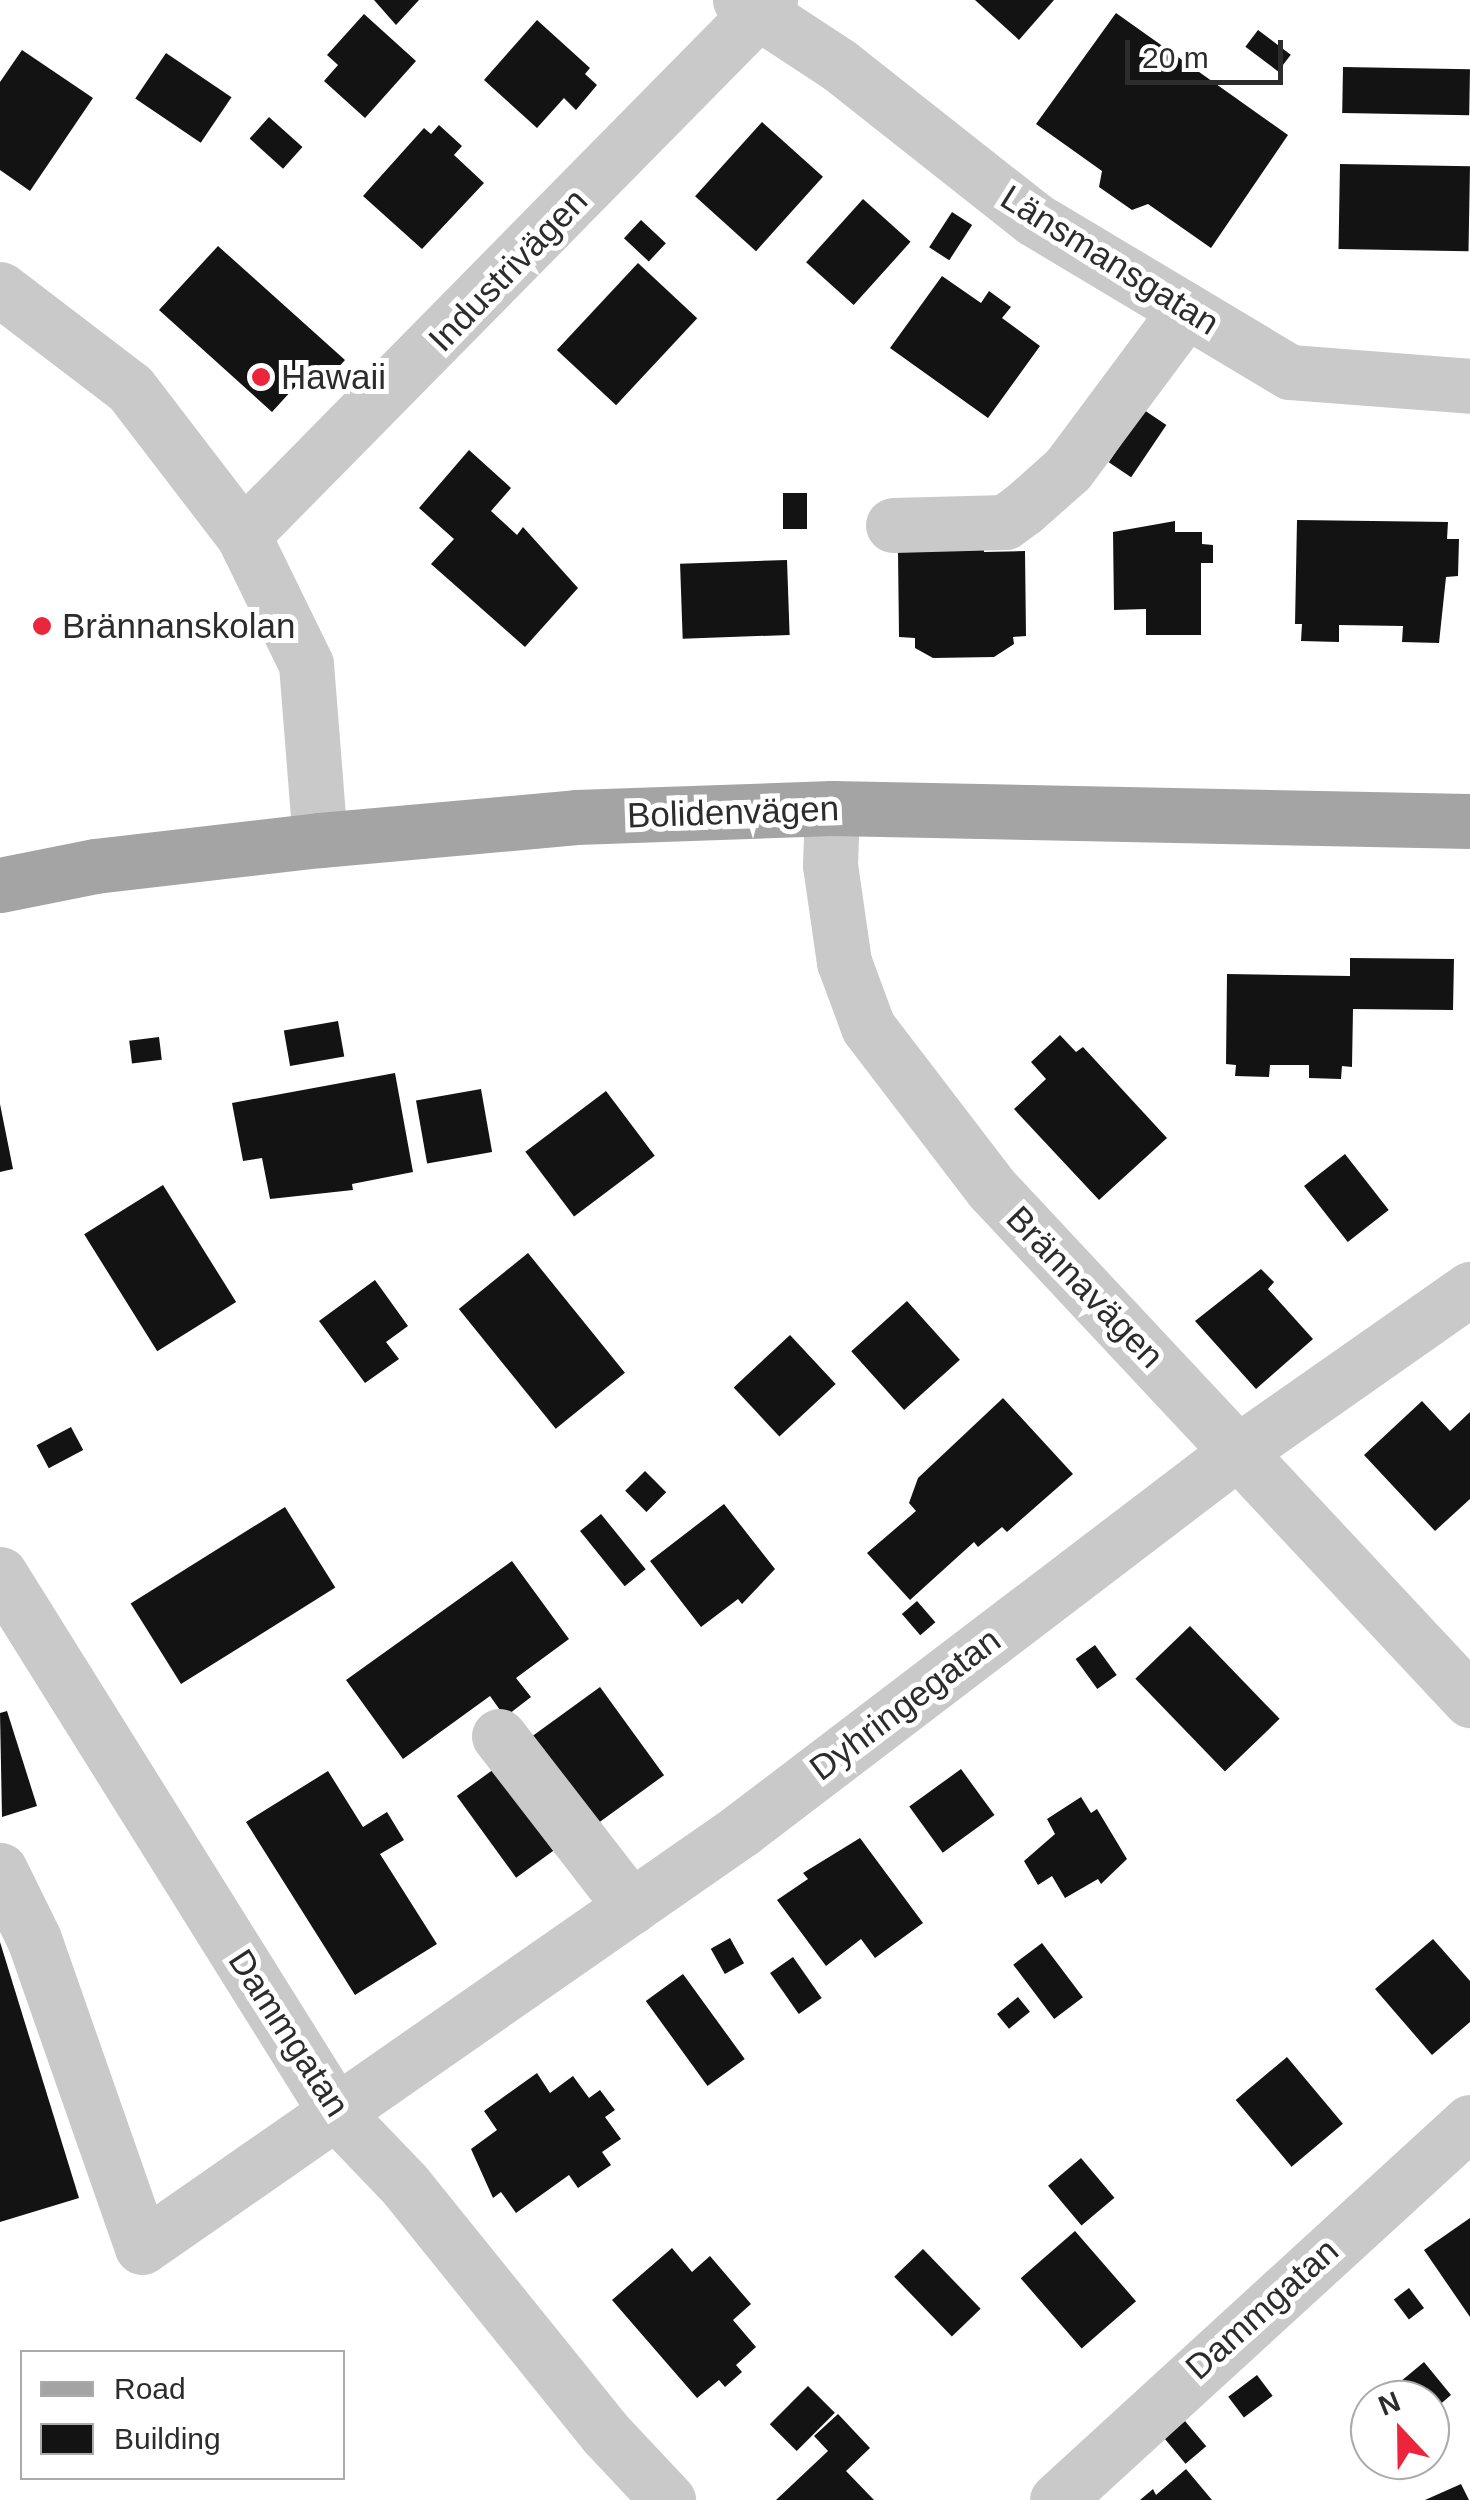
<!DOCTYPE html>
<meta charset="utf-8">
<style>
body{margin:0}
#map{position:relative;width:1470px;height:2500px;overflow:hidden;background:#fff;font-family:Arial,sans-serif}
div>[style]{position:absolute}
.building>*{inset:0;background:#131313;transform-origin:0 0}
.minor>*{height:55px;margin:-27.5px;padding:0 27.5px;transform-origin:27.5px;border-radius:27.5px;background:#c9c9c9}
.major>*{height:55px;margin:-27.5px;padding:0 27.5px;transform-origin:27.5px;border-radius:27.5px;background:#a4a4a4}
.dots>*{width:28px;height:28px;translate:-50% -50%;box-sizing:border-box;border:5px solid #fff;border-radius:50%}
span{translate:-50% -50%;white-space:nowrap;text-align:center;line-height:1.15;-webkit-text-stroke:10px #fff;paint-order:stroke}
.street-label{font-size:35px;color:#2c2c2c}
.poi-label{font-size:35px;color:#2c2c2c}
.left{translate:0 -50%;text-align:left}
.legend{position:absolute;left:20px;top:2350px;width:325px;height:130px;box-sizing:border-box;background:#fff;border:2px solid #ababab;margin:0;padding:12px 18px;list-style:none;font-size:30px;color:#2c2c2c}
.legend li{display:flex;align-items:center;gap:20px;height:50px}
.legend b{width:50px;border:2px solid #ababab}
.north{position:absolute;left:1350px;top:2380px;width:100px;height:100px;box-sizing:border-box;background:#fff;border:2px solid #ababab;border-radius:50%;rotate:338deg;font-size:28px;font-weight:700;line-height:40px;text-align:center;color:#2c2c2c}
.north::after{content:'';display:block;margin:auto;width:35px;height:45px;background:#eb263c;clip-path:polygon(50% 0,100% 100%,50% 72%,0 100%)}
.scale{position:absolute;left:1125px;top:40px;width:158px;height:45px;box-sizing:border-box;border:5px solid #2c2c2c;border-top:0;padding-left:12px;font-size:30px;line-height:35px;white-space:nowrap;color:#2c2c2c;-webkit-text-stroke:8px #fff;paint-order:stroke}
</style>
<div id="map">
<div class="building">
<i style="clip-path:polygon(374px 0,419px 0,396px 25px)"></i>
<i style="clip-path:polygon(975px 0,1054px 0,1019px 40px)"></i>
<i style="clip-path:polygon(1116px 13px,1288px 135px,1211px 248px,1148px 204px,1132px 210px,1099px 187px,1102px 171px,1036px 124px)"></i>
<i style="clip-path:polygon(364px 14px,416px 61px,365px 118px,324px 81px,338px 65px,327px 55px)"></i>
<i style="clip-path:polygon(537px 20px,590px 68px,585px 74px,597px 85px,576px 110px,564px 98px,537px 128px,484px 80px)"></i>
<i style="left:1258px;top:30px;width:41px;height:21px;rotate:37deg"></i>
<i style="clip-path:polygon(22px 50px,93px 98px,30px 191px,0 170px,0 82px)"></i>
<i style="left:166px;top:53px;width:79px;height:55px;rotate:34deg"></i>
<i style="left:1343px;top:67px;width:127px;height:46px;rotate:1deg"></i>
<i style="left:269px;top:117px;width:45px;height:29px;rotate:42deg"></i>
<i style="left:762px;top:122px;width:82px;height:100px;rotate:42deg"></i>
<i style="clip-path:polygon(439px 125px,462px 146px,454px 155px,484px 183px,422px 249px,363px 196px,424px 128px,431px 134px)"></i>
<i style="left:1340px;top:164px;width:130px;height:85px;rotate:1deg"></i>
<i style="left:863px;top:199px;width:64px;height:85px;rotate:42deg"></i>
<i style="left:952px;top:212px;width:24px;height:42px;rotate:33deg"></i>
<i style="left:641px;top:220px;width:34px;height:25px;rotate:43deg"></i>
<i style="clip-path:polygon(218px 246px,345px 360px,317px 391px,303px 378px,272px 412px,159px 310px)"></i>
<i style="left:638px;top:263px;width:81px;height:119px;rotate:43deg"></i>
<i style="clip-path:polygon(942px 276px,981px 303px,989px 291px,1011px 307px,1002px 318px,1040px 346px,988px 418px,890px 348px)"></i>
<i style="left:1144px;top:410px;width:27px;height:63px;rotate:34deg"></i>
<i style="clip-path:polygon(469px 450px,511px 488px,491px 511px,517px 535px,523px 527px,578px 588px,525px 647px,431px 564px,454px 539px,419px 508px)"></i>
<i style="left:783px;top:493px;width:24px;height:36px"></i>
<i style="clip-path:polygon(1297px 520px,1448px 522px,1447px 539px,1459px 539px,1458px 576px,1446px 577px,1439px 643px,1402px 642px,1403px 626px,1339px 625px,1339px 642px,1301px 641px,1302px 624px,1295px 624px)"></i>
<i style="clip-path:polygon(1175px 521px,1175px 532px,1202px 532px,1202px 544px,1213px 545px,1213px 563px,1201px 563px,1201px 635px,1146px 635px,1146px 609px,1114px 610px,1113px 532px)"></i>
<i style="clip-path:polygon(983px 534px,984px 552px,1025px 551px,1026px 636px,1013px 637px,1014px 644px,994px 657px,933px 658px,915px 648px,915px 638px,899px 637px,898px 552px)"></i>
<i style="left:787px;top:560px;width:75px;height:107px;rotate:88deg"></i>
<i style="clip-path:polygon(1350px 958px,1454px 959px,1453px 1010px,1353px 1009px,1352px 1067px,1342px 1066px,1341px 1079px,1309px 1078px,1309px 1065px,1270px 1065px,1269px 1077px,1235px 1076px,1236px 1065px,1226px 1064px,1227px 974px,1350px 976px)"></i>
<i style="left:338px;top:1021px;width:36px;height:55px;rotate:80deg"></i>
<i style="clip-path:polygon(1060px 1035px,1076px 1052px,1083px 1047px,1167px 1138px,1099px 1200px,1014px 1109px,1046px 1079px,1031px 1062px)"></i>
<i style="left:159px;top:1037px;width:23px;height:30px;rotate:83deg"></i>
<i style="clip-path:polygon(395px 1073px,413px 1172px,352px 1184px,353px 1190px,270px 1199px,262px 1158px,243px 1161px,232px 1103px)"></i>
<i style="left:481px;top:1089px;width:64px;height:66px;rotate:80deg"></i>
<i style="left:606px;top:1091px;width:81px;height:101px;rotate:53deg"></i>
<i style="clip-path:polygon(0 1104px,13px 1169px,0 1172px)"></i>
<i style="left:1345px;top:1154px;width:71px;height:52px;rotate:52deg"></i>
<i style="left:163px;top:1185px;width:138px;height:93px;rotate:58deg"></i>
<i style="left:528px;top:1253px;width:154px;height:89px;rotate:51deg"></i>
<i style="clip-path:polygon(1261px 1269px,1274px 1282px,1268px 1289px,1313px 1339px,1256px 1389px,1195px 1321px)"></i>
<i style="clip-path:polygon(375px 1280px,408px 1326px,386px 1342px,399px 1359px,365px 1383px,319px 1321px)"></i>
<i style="left:907px;top:1301px;width:79px;height:75px;rotate:48deg"></i>
<i style="left:790px;top:1335px;width:67px;height:77px;rotate:47deg"></i>
<i style="clip-path:polygon(1003px 1398px,1073px 1474px,1007px 1532px,1002px 1527px,978px 1547px,974px 1542px,910px 1600px,867px 1553px,916px 1511px,909px 1503px,918px 1478px)"></i>
<i style="clip-path:polygon(1422px 1401px,1450px 1431px,1470px 1412px,1470px 1499px,1435px 1531px,1364px 1455px)"></i>
<i style="left:71px;top:1427px;width:26px;height:39px;rotate:62deg"></i>
<i style="left:645px;top:1471px;width:30px;height:28px;rotate:45deg"></i>
<i style="clip-path:polygon(724px 1504px,775px 1569px,742px 1604px,738px 1599px,701px 1627px,650px 1561px)"></i>
<i style="left:285px;top:1507px;width:95px;height:182px;rotate:58deg"></i>
<i style="left:601px;top:1514px;width:71px;height:27px;rotate:51deg"></i>
<i style="clip-path:polygon(512px 1561px,569px 1639px,516px 1678px,531px 1697px,505px 1717px,490px 1696px,403px 1759px,346px 1680px)"></i>
<i style="left:917px;top:1601px;width:28px;height:20px;rotate:49deg"></i>
<i style="left:1190px;top:1626px;width:129px;height:76px;rotate:46deg"></i>
<i style="left:1095px;top:1645px;width:37px;height:24px;rotate:54deg"></i>
<i style="left:600px;top:1687px;width:109px;height:86px;rotate:54deg"></i>
<i style="clip-path:polygon(7px 1711px,37px 1806px,2px 1817px,0 1713px)"></i>
<i style="left:494px;top:1769px;width:101px;height:46px;rotate:54deg"></i>
<i style="left:961px;top:1769px;width:57px;height:64px;rotate:54deg"></i>
<i style="clip-path:polygon(328px 1771px,363px 1827px,387px 1812px,404px 1840px,380px 1854px,437px 1944px,355px 1995px,246px 1822px)"></i>
<i style="clip-path:polygon(1081px 1797px,1091px 1813px,1097px 1809px,1127px 1859px,1101px 1884px,1098px 1879px,1065px 1898px,1052px 1876px,1038px 1885px,1024px 1861px,1055px 1834px,1047px 1819px)"></i>
<i style="clip-path:polygon(860px 1838px,923px 1923px,875px 1958px,861px 1939px,826px 1966px,777px 1900px,808px 1879px,803px 1873px)"></i>
<i style="left:730px;top:1938px;width:29px;height:22px;rotate:61deg"></i>
<i style="clip-path:polygon(1433px 1939px,1470px 1981px,1470px 2022px,1432px 2055px,1375px 1989px)"></i>
<i style="clip-path:polygon(0 1942px,79px 2198px,0 2222px)"></i>
<i style="left:1042px;top:1943px;width:68px;height:36px;rotate:53deg"></i>
<i style="left:793px;top:1957px;width:50px;height:28px;rotate:55deg"></i>
<i style="left:683px;top:1974px;width:105px;height:46px;rotate:54deg"></i>
<i style="left:1018px;top:1997px;width:19px;height:27px;rotate:51deg"></i>
<i style="left:1287px;top:2057px;width:87px;height:67px;rotate:50deg"></i>
<i style="clip-path:polygon(537px 2073px,550px 2093px,573px 2076px,589px 2098px,600px 2090px,615px 2110px,605px 2117px,621px 2139px,602px 2152px,611px 2165px,578px 2188px,569px 2175px,516px 2213px,501px 2192px,493px 2198px,471px 2149px,497px 2130px,484px 2111px)"></i>
<i style="left:1081px;top:2158px;width:52px;height:43px;rotate:50deg"></i>
<i style="clip-path:polygon(1470px 2218px,1470px 2317px,1424px 2250px)"></i>
<i style="left:1075px;top:2231px;width:93px;height:72px;rotate:49deg"></i>
<i style="clip-path:polygon(672px 2248px,692px 2272px,710px 2256px,751px 2304px,733px 2320px,756px 2347px,736px 2365px,742px 2372px,725px 2387px,719px 2380px,697px 2398px,612px 2300px)"></i>
<i style="left:923px;top:2249px;width:83px;height:40px;rotate:46deg"></i>
<i style="left:1409px;top:2288px;width:25px;height:19px;rotate:53deg"></i>
<i style="clip-path:polygon(1424px 2362px,1451px 2395px,1430px 2413px,1430px 2400px,1415px 2400px,1400px 2382px)"></i>
<i style="left:1257px;top:2375px;width:26px;height:36px;rotate:53deg"></i>
<i style="left:808px;top:2386px;width:38px;height:54px;rotate:45deg"></i>
<i style="clip-path:polygon(838px 2414px,870px 2448px,846px 2471px,874px 2500px,776px 2500px,828px 2451px,814px 2436px)"></i>
<i style="left:1185px;top:2421px;width:33px;height:27px;rotate:50deg"></i>
<i style="clip-path:polygon(1186px 2469px,1212px 2500px,1140px 2500px,1153px 2489px,1156px 2495px)"></i>
<i style="clip-path:polygon(1461px 2484px,1469px 2500px,1425px 2500px)"></i>
</div>
<div class="minor">
<i style="left:740px;top:0;width:118px;rotate:33.3deg"></i>
<i style="left:839px;top:65px;width:248px;rotate:38.3deg"></i>
<i style="left:1034px;top:219px;width:298px;rotate:30.9deg"></i>
<i style="left:1290px;top:372px;width:181px;rotate:4.4deg"></i>
<i style="left:0;top:289px;width:163px;rotate:37.3deg"></i>
<i style="left:130px;top:388px;width:185px;rotate:52.5deg"></i>
<i style="left:243px;top:535px;width:144px;rotate:64deg"></i>
<i style="left:306px;top:664px;width:177px;rotate:85.5deg"></i>
<i style="left:893px;top:525px;width:112px;rotate:-1.5deg"></i>
<i style="left:1005px;top:522px;width:22px;rotate:-36deg"></i>
<i style="left:1023px;top:509px;width:60px;rotate:-41.6deg"></i>
<i style="left:1068px;top:469px;width:198px;rotate:-53.4deg"></i>
<i style="left:243px;top:535px;width:751px;rotate:-45.43deg"></i>
<i style="left:832px;top:808px;width:57px;rotate:92deg"></i>
<i style="left:830px;top:865px;width:98px;rotate:81.8deg"></i>
<i style="left:844px;top:962px;width:69px;rotate:69.7deg"></i>
<i style="left:868px;top:1027px;width:204px;rotate:52.6deg"></i>
<i style="left:992px;top:1189px;width:700px;rotate:46.91deg"></i>
<i style="left:0;top:1574px;width:637px;rotate:58.03deg"></i>
<i style="left:337px;top:2114px;width:98px;rotate:46.2deg"></i>
<i style="left:405px;top:2185px;width:320px;rotate:51.1deg"></i>
<i style="left:606px;top:2434px;width:91px;rotate:46.8deg"></i>
<i style="left:499px;top:1736px;width:216px;rotate:52.3deg"></i>
<i style="left:0;top:1870px;width:77px;rotate:63.8deg"></i>
<i style="left:34px;top:1939px;width:326px;rotate:70.7deg"></i>
<i style="left:142px;top:2247px;width:730px;rotate:-34.84deg"></i>
<i style="left:741px;top:1830px;width:627px;rotate:-37.29deg"></i>
<i style="left:1240px;top:1450px;width:281px;rotate:-35deg"></i>
<i style="left:1057px;top:2500px;width:560px;rotate:-42.47deg"></i>
</div>
<div class="major">
<i style="left:0;top:885px;width:97px;rotate:-11.3deg"></i>
<i style="left:95px;top:866px;width:226px;rotate:-6.6deg"></i>
<i style="left:320px;top:840px;width:257px;rotate:-5.1deg"></i>
<i style="left:576px;top:817px;width:256px;rotate:-2deg"></i>
<i style="left:832px;top:808px;width:638px;rotate:1.17deg"></i>
</div>
<div class="dots">
<i style="left:261px;top:377px;background:#eb263c"></i>
<i style="left:42px;top:626px;background:#eb263c"></i>
</div>
<div class="street-label">
<span style="left:1110px;top:260px;rotate:32deg">Länsmansgatan</span>
<span style="left:508px;top:270px;rotate:-46deg">Industrivägen</span>
<span style="left:733px;top:812px;rotate:-2deg">Bolidenvägen</span>
<span style="left:1085px;top:1287px;rotate:46deg">Brännavägen</span>
<span style="left:905px;top:1704px;rotate:-37deg">Dyhringegatan</span>
<span style="left:289px;top:2033px;rotate:57deg">Dammgatan</span>
<span style="left:1262px;top:2309px;rotate:-42deg">Dammgatan</span>
</div>
<div class="poi-label">
<span class="left" style="left:281px;top:377px">Hawaii</span>
<span class="left" style="left:62px;top:626px">Brännanskolan</span>
</div>
<ul class="legend">
<li><b style="height:12px;background:#a4a4a4"></b>Road</li>
<li><b style="height:28px;background:#131313"></b>Building</li>
</ul>
<div class="north">N</div>
<div class="scale">20 m</div>
</div>
